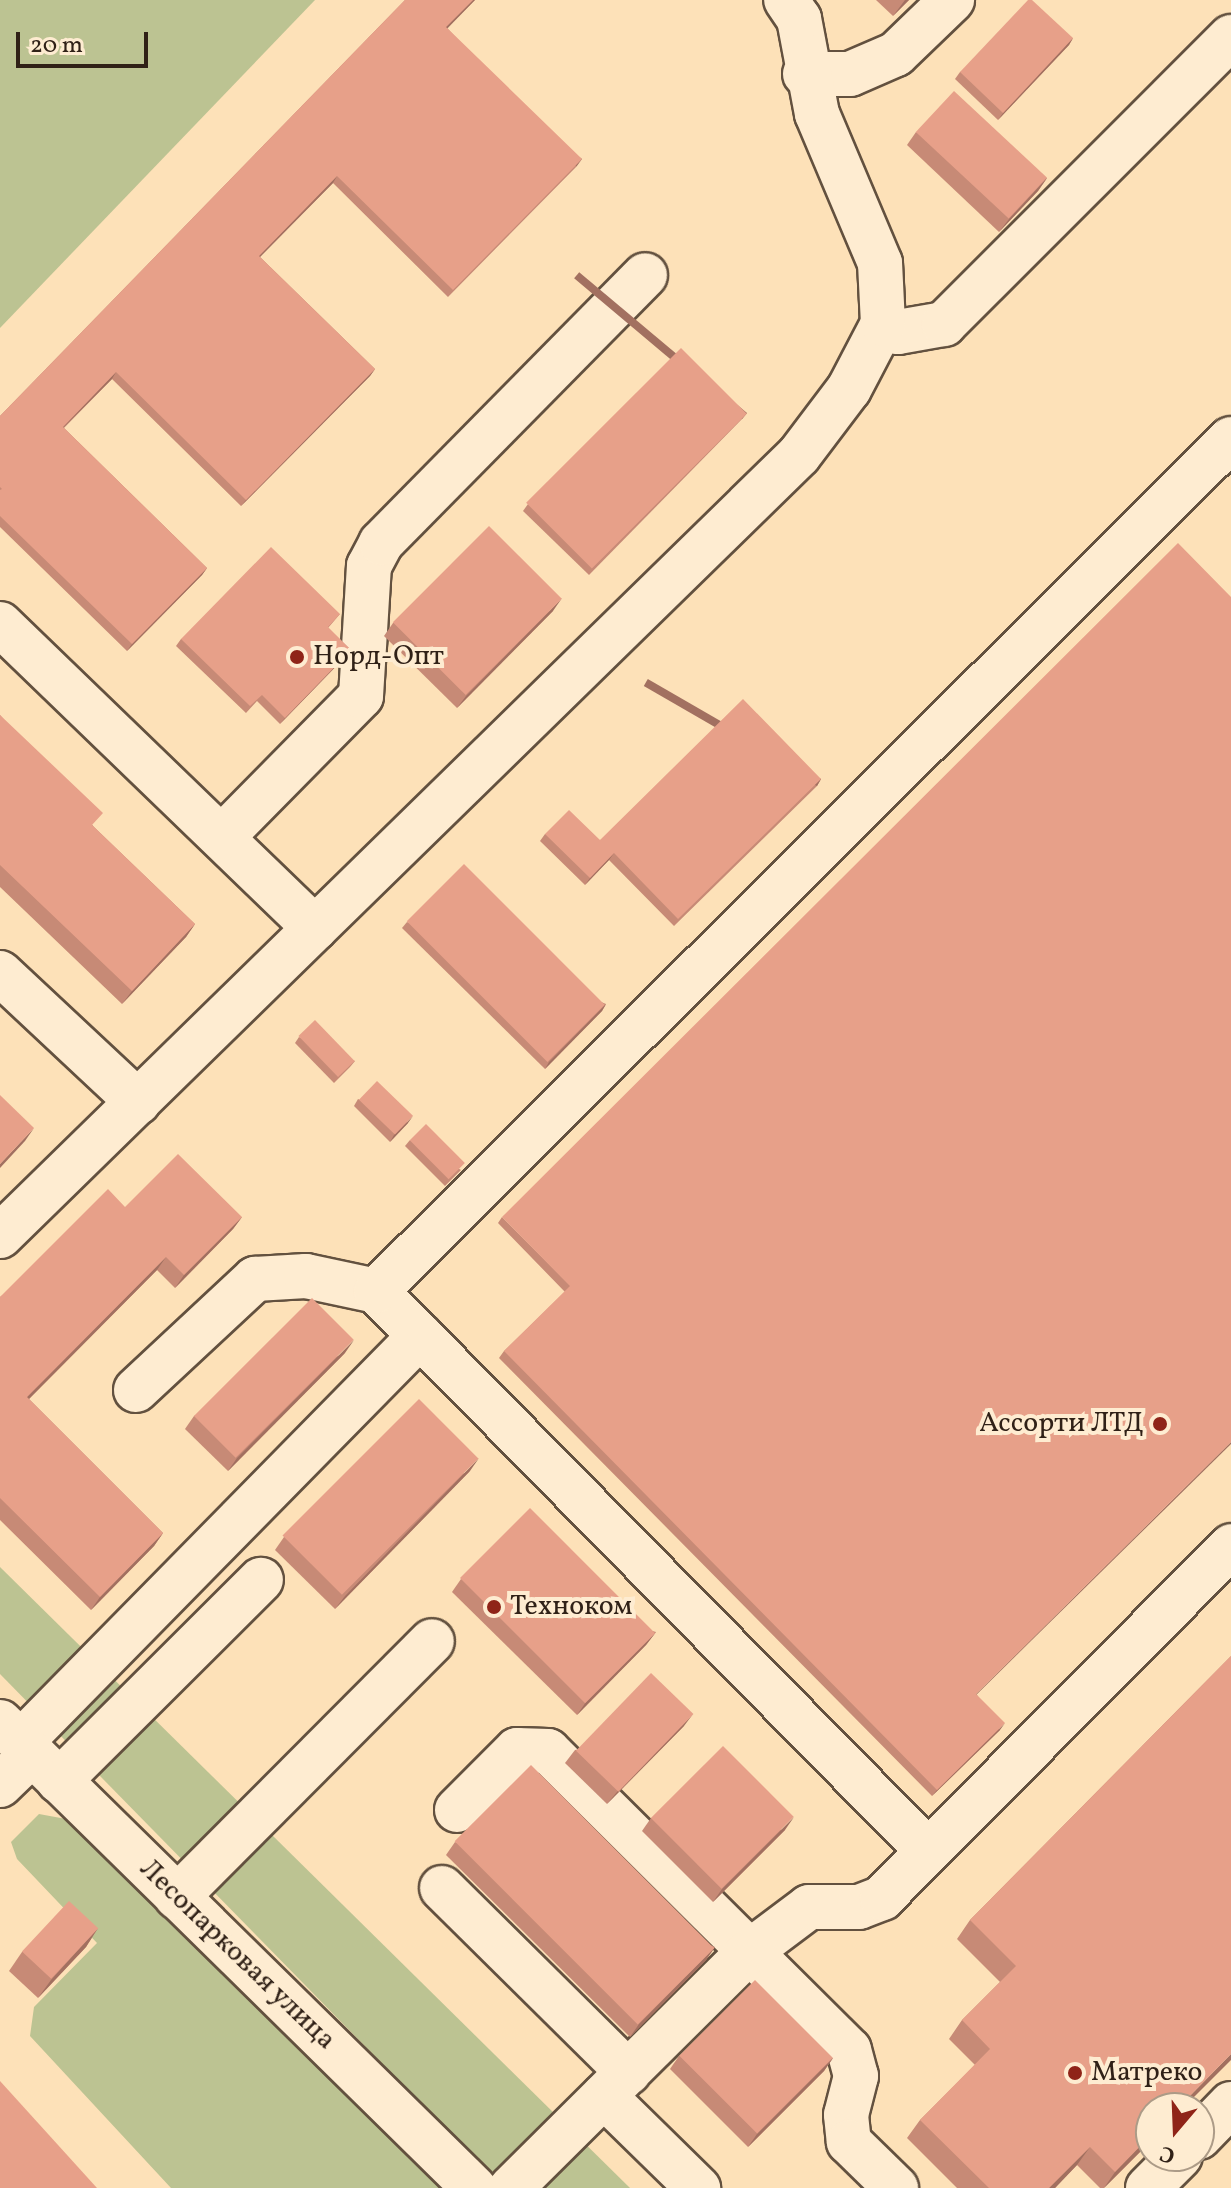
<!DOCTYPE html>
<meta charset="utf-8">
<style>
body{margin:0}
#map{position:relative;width:1231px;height:2188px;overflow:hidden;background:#fde1b8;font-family:Vollkorn,serif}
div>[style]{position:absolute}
.green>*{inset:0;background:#bcc392}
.roads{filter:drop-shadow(2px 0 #63513f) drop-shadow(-2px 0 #63513f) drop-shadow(0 2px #63513f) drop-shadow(0 -2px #63513f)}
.minor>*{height:44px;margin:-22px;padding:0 22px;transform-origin:22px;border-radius:22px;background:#feecd1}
.wall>*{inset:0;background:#c78a76}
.shaded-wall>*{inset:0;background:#a27060;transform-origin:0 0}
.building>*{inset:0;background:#e7a089;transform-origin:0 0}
.dots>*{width:22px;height:22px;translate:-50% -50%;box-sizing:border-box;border:4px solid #feecd1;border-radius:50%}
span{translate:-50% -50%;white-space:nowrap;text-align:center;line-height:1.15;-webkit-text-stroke:8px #feecd1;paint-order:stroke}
.poi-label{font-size:28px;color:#302117}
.left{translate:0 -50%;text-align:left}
.right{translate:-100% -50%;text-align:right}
.street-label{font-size:28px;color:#302117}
.north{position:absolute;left:1135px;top:2092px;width:80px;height:80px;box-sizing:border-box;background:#feecd1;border:2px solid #ac9b87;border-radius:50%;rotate:199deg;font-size:22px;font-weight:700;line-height:32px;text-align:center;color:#302117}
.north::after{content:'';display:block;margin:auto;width:28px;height:36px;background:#8f2418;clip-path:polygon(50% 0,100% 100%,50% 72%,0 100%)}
.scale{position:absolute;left:16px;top:32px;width:132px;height:36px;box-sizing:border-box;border:4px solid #302117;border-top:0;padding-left:10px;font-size:24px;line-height:28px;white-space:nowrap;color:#302117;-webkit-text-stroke:6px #feecd1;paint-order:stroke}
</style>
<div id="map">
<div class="green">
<i style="clip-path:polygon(0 0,315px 0,0 328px)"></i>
<i style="clip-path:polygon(0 1567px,630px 2188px,504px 2188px,0 1674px)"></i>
<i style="clip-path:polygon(39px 1814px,66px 1819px,88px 1838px,442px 2188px,171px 2188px,30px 2036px,34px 2007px,97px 1943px,17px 1859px,11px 1842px)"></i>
</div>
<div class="roads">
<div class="minor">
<i style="left:805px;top:74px;width:45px"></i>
<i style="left:850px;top:74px;width:50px;rotate:-23.5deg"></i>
<i style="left:896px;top:54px;width:78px;rotate:-44deg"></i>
<i style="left:883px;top:324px;width:17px;rotate:28deg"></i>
<i style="left:898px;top:332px;width:47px;rotate:-9.9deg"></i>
<i style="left:944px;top:324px;width:406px;rotate:-45deg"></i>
<i style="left:0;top:624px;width:438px;rotate:44deg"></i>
<i style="left:222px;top:837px;width:198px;rotate:-45.4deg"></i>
<i style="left:361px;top:696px;width:130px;rotate:-86.5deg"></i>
<i style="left:369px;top:566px;width:26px;rotate:-62deg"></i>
<i style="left:381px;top:543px;width:376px;rotate:-45.4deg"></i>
<i style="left:0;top:973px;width:189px;rotate:43.1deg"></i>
<i style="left:0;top:1236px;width:1117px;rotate:-44.35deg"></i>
<i style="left:799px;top:455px;width:83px;rotate:-52.9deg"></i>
<i style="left:849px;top:389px;width:73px;rotate:-62.4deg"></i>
<i style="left:883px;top:324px;width:61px;rotate:-92.8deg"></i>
<i style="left:880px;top:263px;width:162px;rotate:-112.9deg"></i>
<i style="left:817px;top:114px;width:97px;rotate:-100.7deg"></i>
<i style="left:799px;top:19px;width:23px;rotate:-124deg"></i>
<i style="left:136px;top:1390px;width:163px;rotate:-43deg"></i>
<i style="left:255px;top:1279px;width:51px;rotate:-3.4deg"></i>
<i style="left:306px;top:1276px;width:72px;rotate:12.1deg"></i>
<i style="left:0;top:1722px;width:665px;rotate:44.51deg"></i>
<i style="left:20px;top:1743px;width:571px;rotate:-45.5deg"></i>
<i style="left:59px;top:1781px;width:285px;rotate:-44.9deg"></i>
<i style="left:0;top:1785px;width:45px;rotate:-44.1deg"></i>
<i style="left:457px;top:1810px;width:85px;rotate:-45deg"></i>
<i style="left:517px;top:1750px;width:31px;rotate:2deg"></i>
<i style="left:548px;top:1751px;width:424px;rotate:44.8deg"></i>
<i style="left:849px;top:2050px;width:27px;rotate:75deg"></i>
<i style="left:856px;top:2076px;width:40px;rotate:104.4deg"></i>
<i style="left:846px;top:2115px;width:27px;rotate:84deg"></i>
<i style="left:849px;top:2142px;width:66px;rotate:44.4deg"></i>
<i style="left:928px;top:1851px;width:786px;rotate:-134.59deg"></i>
<i style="left:376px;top:1291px;width:1207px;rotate:-44.9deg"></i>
<i style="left:442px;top:1888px;width:262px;rotate:44.7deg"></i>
<i style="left:177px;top:1897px;width:361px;rotate:-45.1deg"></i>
<i style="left:604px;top:2096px;width:132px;rotate:44.4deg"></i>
<i style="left:1199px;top:2137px;width:46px;rotate:-45.9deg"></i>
<i style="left:511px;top:2188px;width:335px;rotate:-44.8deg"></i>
<i style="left:749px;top:1952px;width:75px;rotate:-36.9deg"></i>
<i style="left:809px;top:1907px;width:50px"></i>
<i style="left:859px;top:1907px;width:25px;rotate:-21deg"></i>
<i style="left:882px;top:1898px;width:496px;rotate:-45.2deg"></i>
<i style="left:1148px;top:2188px;width:45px;rotate:-45deg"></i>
</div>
</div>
<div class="wall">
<i style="clip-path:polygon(405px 0,475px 0,447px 28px,577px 166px,448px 297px,333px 183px,260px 257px,375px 369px,370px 376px,241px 506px,112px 379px,64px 428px,207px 568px,202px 575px,127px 651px,0 527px,0 416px)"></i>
<i style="clip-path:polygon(876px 0,909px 0,893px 16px)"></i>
<i style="clip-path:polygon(1073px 38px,1069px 45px,998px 120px,955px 79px,960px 72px)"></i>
<i style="clip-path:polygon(916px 132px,1047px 178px,1038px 191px,999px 232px,907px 145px)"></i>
<i style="clip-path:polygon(747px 413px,742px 419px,589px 575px,523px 511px,528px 504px)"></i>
<i style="clip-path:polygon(553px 611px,457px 708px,384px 636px,393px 623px)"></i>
<i style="clip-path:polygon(340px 614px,328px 628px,351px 650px,346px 656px,280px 724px,257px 701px,246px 713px,176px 646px,181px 639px)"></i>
<i style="clip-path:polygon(0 715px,94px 827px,195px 924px,186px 937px,122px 1004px,0 887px)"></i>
<i style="clip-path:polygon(821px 779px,817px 786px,674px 926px,609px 860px,585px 885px,540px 841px,545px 834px,600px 840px)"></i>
<i style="clip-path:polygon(407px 922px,606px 1004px,602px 1011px,545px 1069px,402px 928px)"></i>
<i style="clip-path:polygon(299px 1037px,355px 1061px,350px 1067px,334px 1083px,295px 1043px)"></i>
<i style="clip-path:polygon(358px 1099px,408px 1123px,390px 1142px,354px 1106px)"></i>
<i style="clip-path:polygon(410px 1140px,461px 1170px,445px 1186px,405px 1146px)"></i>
<i style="clip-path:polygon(125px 1207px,242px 1217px,233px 1229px,175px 1288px,157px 1270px,29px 1399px,163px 1533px,154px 1546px,91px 1610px,0 1520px,0 1297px)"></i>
<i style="clip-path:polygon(502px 1217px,977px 1695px,1000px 1730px,932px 1796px,499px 1358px,504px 1351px,565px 1292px,498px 1223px)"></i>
<i style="clip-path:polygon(345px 1353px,228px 1471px,185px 1429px,194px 1416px)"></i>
<i style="clip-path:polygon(470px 1471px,335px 1609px,275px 1550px,284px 1537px)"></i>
<i style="clip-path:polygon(461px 1579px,656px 1632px,646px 1645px,577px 1715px,452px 1592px)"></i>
<i style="clip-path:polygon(1231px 1656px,1151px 2108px,1151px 2141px,1104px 2188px,1100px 2188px,1077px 2165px,1055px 2188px,957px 2188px,907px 2138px,920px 2120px,975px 2065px,949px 2039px,962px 2020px,1000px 1982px,957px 1939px,970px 1920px)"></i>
<i style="clip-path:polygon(684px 1726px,607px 1804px,565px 1763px,575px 1750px)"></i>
<i style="clip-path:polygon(651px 1818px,785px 1830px,713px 1902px,642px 1831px)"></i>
<i style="clip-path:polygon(455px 1842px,715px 1947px,706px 1960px,630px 2037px,446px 1855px)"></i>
<i style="clip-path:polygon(98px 1928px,86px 1947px,38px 1998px,9px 1971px,22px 1952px)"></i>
<i style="clip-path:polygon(679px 2056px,833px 2058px,824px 2071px,748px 2147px,670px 2069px)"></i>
</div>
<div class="shaded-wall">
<i style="clip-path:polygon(473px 0,475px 0,442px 34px,446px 27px)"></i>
<i style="clip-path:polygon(905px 0,909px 0,893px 16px)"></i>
<i style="clip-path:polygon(1073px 38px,1069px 45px,998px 120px,1003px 113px)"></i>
<i style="left:582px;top:159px;width:9px;height:184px;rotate:126deg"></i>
<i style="clip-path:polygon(337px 176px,333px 183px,255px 262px,259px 256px)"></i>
<i style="clip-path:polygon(1047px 178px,1038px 191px,999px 232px,1009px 219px)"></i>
<i style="clip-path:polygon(375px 369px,370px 376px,241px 506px,246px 500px)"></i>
<i style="clip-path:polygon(116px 372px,112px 379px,58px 433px,63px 427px)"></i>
<i style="left:747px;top:413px;width:8px;height:219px;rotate:130deg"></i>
<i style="clip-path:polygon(207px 568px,202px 575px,127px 651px,132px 644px)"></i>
<i style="clip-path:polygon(562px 598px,553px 611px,457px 708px,466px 696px)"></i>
<i style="clip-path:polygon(351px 650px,346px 656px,280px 724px,285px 718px)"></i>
<i style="left:821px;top:779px;width:8px;height:200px;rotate:120deg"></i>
<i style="clip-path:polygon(614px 853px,609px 860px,585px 885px,590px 878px)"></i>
<i style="clip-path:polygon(195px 924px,186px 937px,122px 1004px,132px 991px)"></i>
<i style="clip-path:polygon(606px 1004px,602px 1011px,545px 1069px,549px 1062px)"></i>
<i style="clip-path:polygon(413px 1116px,408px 1123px,390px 1142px,394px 1135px)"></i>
<i style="clip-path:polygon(34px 1128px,25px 1141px,0 1168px,0 1164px)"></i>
<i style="clip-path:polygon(242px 1217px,233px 1229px,175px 1288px,184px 1275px)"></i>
<i style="clip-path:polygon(166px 1257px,157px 1270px,18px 1410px,27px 1397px)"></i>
<i style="clip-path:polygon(354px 1340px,345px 1353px,228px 1471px,237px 1458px)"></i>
<i style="clip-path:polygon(1231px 1442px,1231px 1444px,971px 1700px,976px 1694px)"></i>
<i style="clip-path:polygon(479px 1458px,470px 1471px,335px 1609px,345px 1596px)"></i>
<i style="clip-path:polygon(163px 1533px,154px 1546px,91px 1610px,100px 1597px)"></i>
<i style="clip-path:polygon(656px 1632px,646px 1645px,577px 1715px,586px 1702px)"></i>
<i style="clip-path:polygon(693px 1714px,684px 1726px,607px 1804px,617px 1792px)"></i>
<i style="clip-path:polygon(1005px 1723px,1000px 1730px,932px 1796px,937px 1790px)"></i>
<i style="clip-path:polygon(794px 1817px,785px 1830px,713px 1902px,722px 1889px)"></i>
<i style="clip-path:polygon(98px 1928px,86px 1947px,38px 1998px,51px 1980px)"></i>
<i style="clip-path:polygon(715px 1947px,706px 1960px,630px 2037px,639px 2024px)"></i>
<i style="clip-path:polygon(1231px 2054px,1231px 2060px,1183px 2108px,1178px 2108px)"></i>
<i style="clip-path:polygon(833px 2058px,824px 2071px,748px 2147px,757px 2134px)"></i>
<i style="clip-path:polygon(1151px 2135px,1151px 2141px,1104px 2188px,1115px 2172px)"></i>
<i style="clip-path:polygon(1090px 2147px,1077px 2165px,1055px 2188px,1049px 2188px)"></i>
</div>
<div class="building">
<i style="clip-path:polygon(405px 0,473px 0,446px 27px,582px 159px,453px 290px,337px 176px,259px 256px,375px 369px,246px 500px,116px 372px,63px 427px,207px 568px,132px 644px,0 516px,0 490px,2px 489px,0 487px,0 416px)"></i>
<i style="clip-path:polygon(1028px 0,1032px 0,1073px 38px,1003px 113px,960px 72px)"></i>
<i style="left:954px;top:91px;width:127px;height:56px;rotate:43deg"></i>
<i style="left:681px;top:348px;width:93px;height:219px;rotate:45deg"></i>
<i style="left:489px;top:526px;width:103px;height:136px;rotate:45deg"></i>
<i style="clip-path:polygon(1178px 543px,1231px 597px,1231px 1442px,976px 1694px,1005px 1723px,937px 1790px,504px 1351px,570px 1286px,502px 1217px)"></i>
<i style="clip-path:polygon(271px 547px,340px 614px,328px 627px,351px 650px,285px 718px,262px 695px,250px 706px,181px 639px)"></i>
<i style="clip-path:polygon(743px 699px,821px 779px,678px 919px,614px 853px,590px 878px,545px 834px,569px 810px,600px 840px)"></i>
<i style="clip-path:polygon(0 715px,103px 813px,92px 825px,195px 924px,132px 991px,0 865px)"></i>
<i style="left:464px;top:864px;width:199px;height:81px;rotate:45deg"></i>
<i style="left:315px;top:1020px;width:57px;height:23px;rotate:46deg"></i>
<i style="left:377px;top:1081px;width:50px;height:26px;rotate:44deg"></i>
<i style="clip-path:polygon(0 1095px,34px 1128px,0 1164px)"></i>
<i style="left:426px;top:1124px;width:55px;height:23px;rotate:45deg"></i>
<i style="clip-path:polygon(178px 1154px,242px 1217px,184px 1275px,166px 1257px,27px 1397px,163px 1533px,100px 1597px,0 1498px,0 1297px,108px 1189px,125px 1207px)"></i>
<i style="left:312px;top:1298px;width:59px;height:167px;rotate:45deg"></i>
<i style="left:419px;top:1399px;width:84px;height:193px;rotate:45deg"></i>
<i style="left:530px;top:1508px;width:177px;height:99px;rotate:45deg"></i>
<i style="clip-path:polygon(1231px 1656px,1231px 2054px,1178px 2108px,1151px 2108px,1151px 2135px,1115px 2172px,1090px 2147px,1049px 2188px,989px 2188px,920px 2120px,990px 2049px,962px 2020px,1016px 1966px,970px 1920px)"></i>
<i style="left:651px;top:1673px;width:59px;height:108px;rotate:44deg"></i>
<i style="left:723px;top:1746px;width:100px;height:102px;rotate:45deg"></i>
<i style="left:531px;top:1765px;width:259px;height:108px;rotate:45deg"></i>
<i style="left:69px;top:1901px;width:40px;height:69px;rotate:43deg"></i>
<i style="left:755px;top:1980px;width:110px;height:107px;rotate:45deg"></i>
<i style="clip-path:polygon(0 2081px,97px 2188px,0 2188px)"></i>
</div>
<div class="dots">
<i style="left:297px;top:657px;background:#8f2418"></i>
<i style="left:1160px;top:1424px;background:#8f2418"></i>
<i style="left:494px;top:1607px;background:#8f2418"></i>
<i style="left:1075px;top:2073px;background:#8f2418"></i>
</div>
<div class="poi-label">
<span class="left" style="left:313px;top:657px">Норд-Опт</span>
<span class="right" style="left:1144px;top:1424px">Ассорти ЛТД</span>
<span class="left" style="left:510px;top:1607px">Техноком</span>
<span class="left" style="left:1091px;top:2073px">Матреко</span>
</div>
<div class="street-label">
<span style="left:237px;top:1955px;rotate:44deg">Лесопарковая улица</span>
</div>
<div class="north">С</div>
<div class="scale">20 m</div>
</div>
